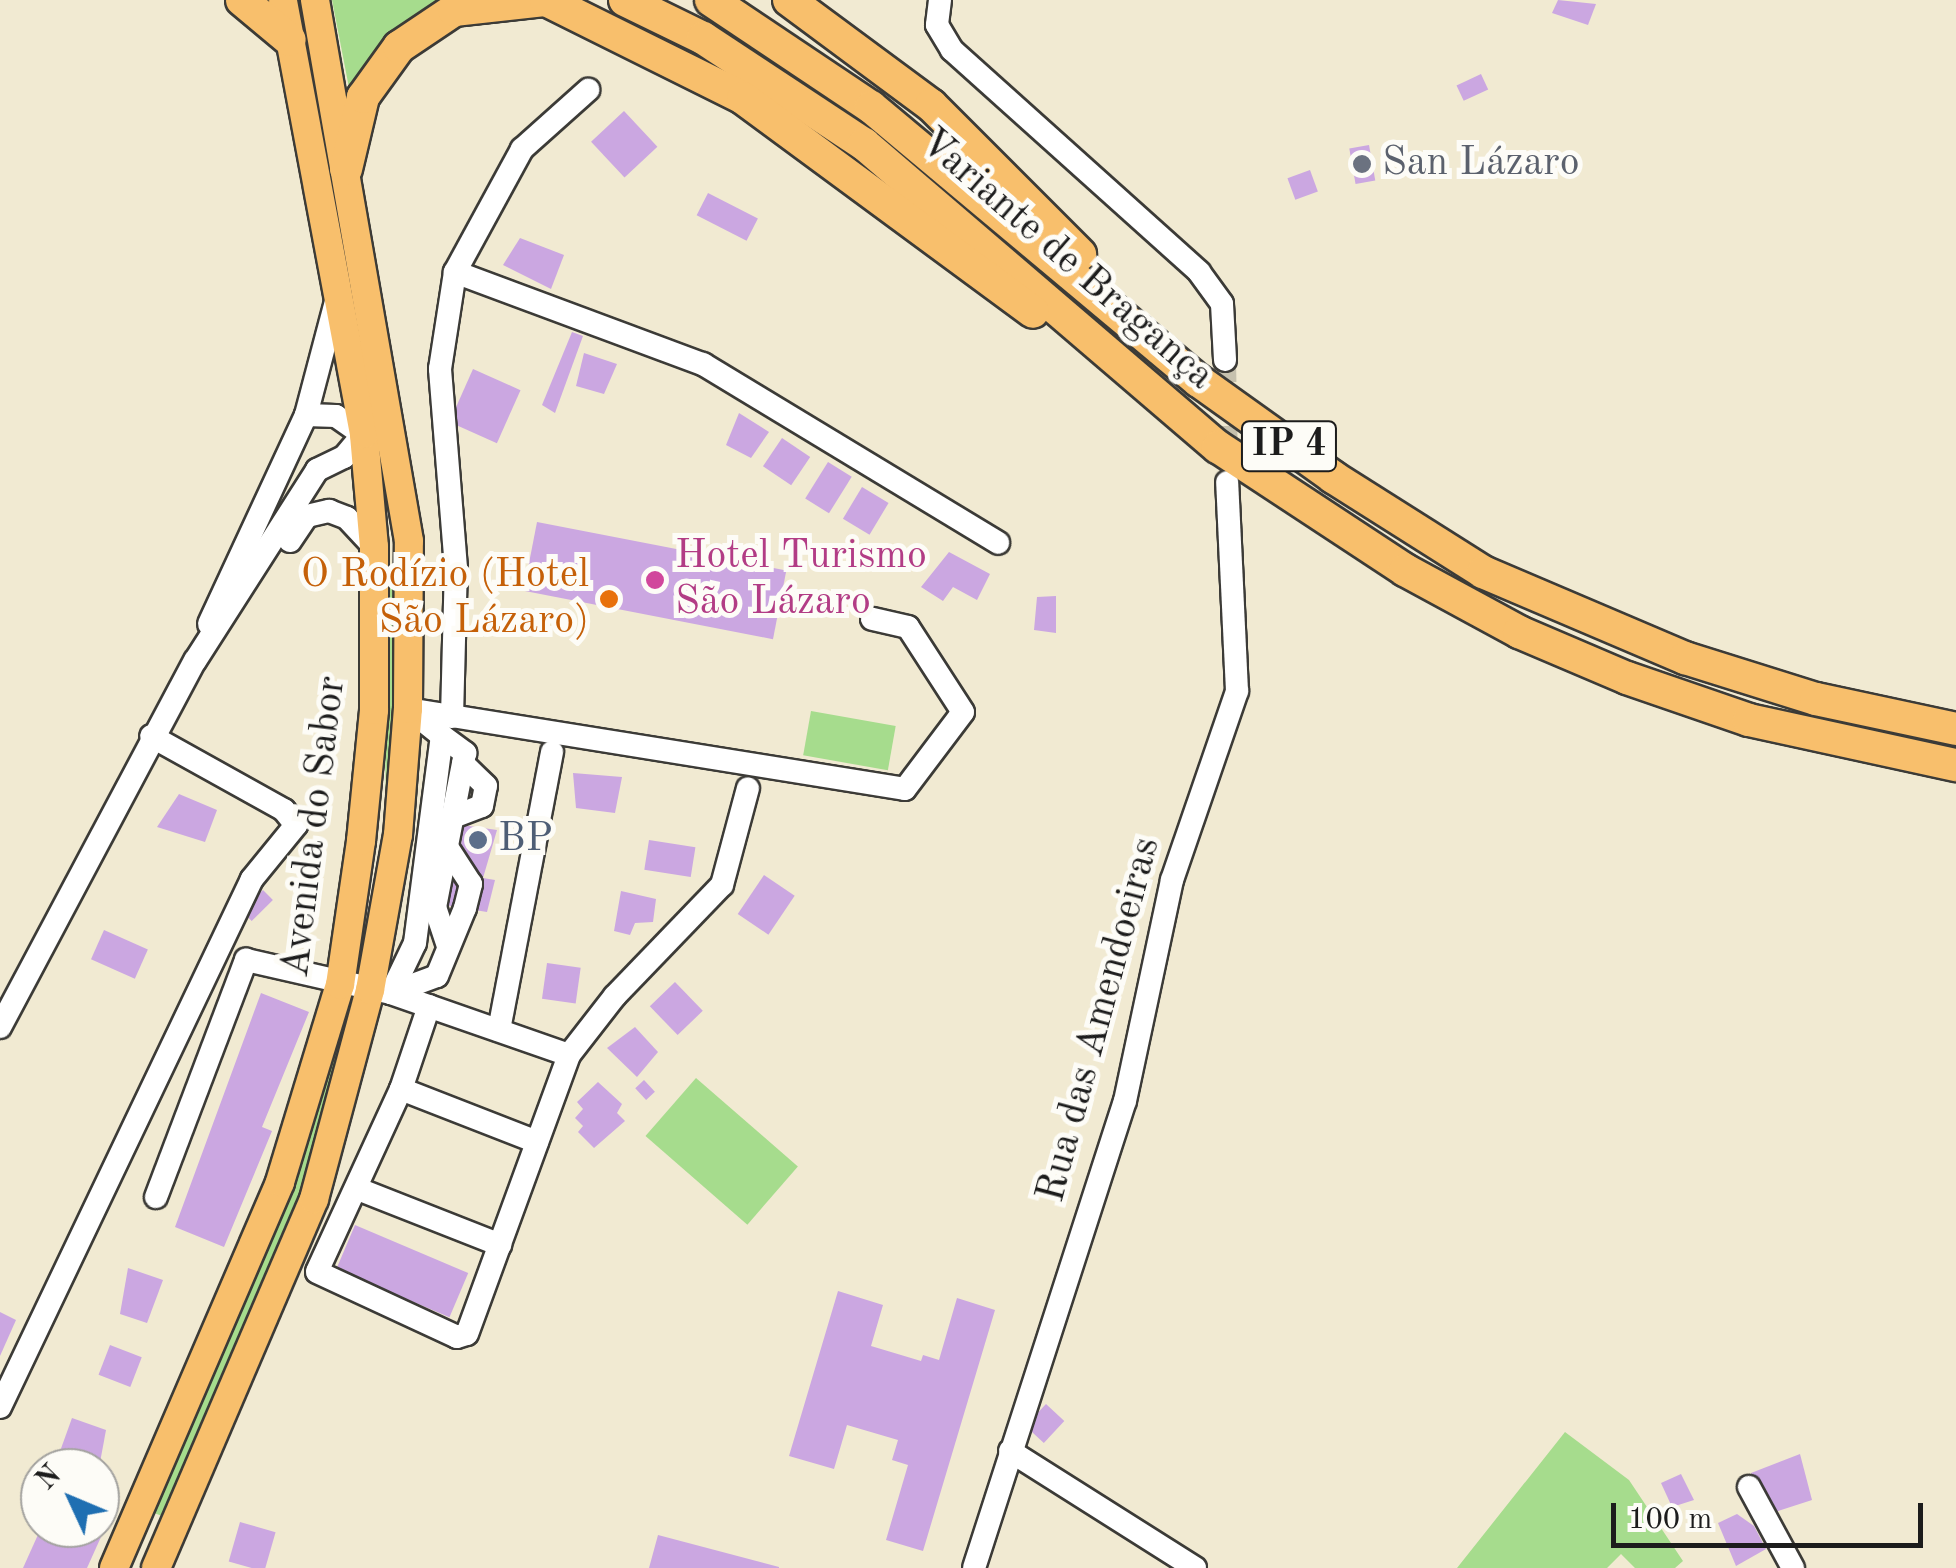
<!DOCTYPE html>
<meta charset="utf-8">
<style>
body{margin:0}
#map{position:relative;width:1956px;height:1568px;overflow:hidden;background:#f1ead2;font-family:"Old Standard TT",serif}
div>[style]{position:absolute}
.green>*{inset:0;background:#a6dc8d;transform-origin:0 0}
.building>*{inset:0;background:#cba7e1;transform-origin:0 0}
.minor-tunnel>*{height:22px;margin-top:-11px;transform-origin:0;background:repeating-linear-gradient(90deg,#c6c1ae 0 22px,transparent 0 33px)}
.roads{filter:drop-shadow(2px 0 #3c3b37) drop-shadow(-2px 0 #3c3b37) drop-shadow(0 2px #3c3b37) drop-shadow(0 -2px #3c3b37)}
.minor>*{height:22px;margin:-11px;padding:0 11px;transform-origin:11px;border-radius:11px;background:#fff}
.major>*{height:28px;margin:-14px;padding:0 14px;transform-origin:14px;border-radius:14px;background:#f8bf6c}
.highway>*{height:32px;margin:-16px;padding:0 16px;transform-origin:16px;border-radius:16px;background:#f8bf6c}
.dots>*{width:28px;height:28px;translate:-50% -50%;box-sizing:border-box;border:5px solid #fdfcf7;border-radius:50%}
span{translate:-50% -50%;white-space:nowrap;text-align:center;line-height:1.15;-webkit-text-stroke:10px #fdfcf7;paint-order:stroke}
.shield-label span{padding:2px 8px;background:#fdfcf7;border:2px solid;border-radius:8px;-webkit-text-stroke-width:0}
.shield-label{font-size:38px;color:#1c1c1c;font-weight:700}
.worship-label{font-size:40px;color:#5b616d}
.left{translate:0 -50%;text-align:left}
.street-label{font-size:40px;color:#1c1c1c}
.hotel-label{font-size:40px;color:#b23c85}
.food-label{font-size:40px;color:#c56008}
.right{translate:-100% -50%;text-align:right}
.service-label{font-size:40px;color:#4e5e75}
.north{position:absolute;left:20px;top:1448px;width:100px;height:100px;box-sizing:border-box;background:#fdfcf7;border:2px solid #a3a29f;border-radius:50%;rotate:314deg;font-size:28px;font-weight:700;line-height:40px;text-align:center;color:#1c1c1c}
.north::after{content:'';display:block;margin:auto;width:35px;height:45px;background:#1f6fb2;clip-path:polygon(50% 0,100% 100%,50% 72%,0 100%)}
.scale{position:absolute;left:1611px;top:1503px;width:312px;height:45px;box-sizing:border-box;border:5px solid #1c1c1c;border-top:0;padding-left:12px;font-size:30px;line-height:35px;white-space:nowrap;color:#1c1c1c;-webkit-text-stroke:8px #fdfcf7;paint-order:stroke}
</style>
<div id="map">
<div class="green">
<i style="clip-path:polygon(332px 0,445px 0,391px 37px,350px 93px)"></i>
<i style="clip-path:polygon(381px 469px,399px 664px,393px 786px,375px 894px,386px 810px)"></i>
<i style="left:811px;top:711px;width:86px;height:45px;rotate:10deg"></i>
<i style="clip-path:polygon(337px 1042px,341px 1049px,302px 1195px,165px 1517px,154px 1513px,283px 1210px)"></i>
<i style="left:696px;top:1078px;width:135px;height:77px;rotate:41deg"></i>
<i style="clip-path:polygon(1565px 1432px,1629px 1480px,1683px 1561px,1675px 1568px,1635px 1568px,1621px 1554px,1607px 1568px,1457px 1568px)"></i>
</div>
<div class="building">
<i style="clip-path:polygon(1558px 0,1596px 4px,1588px 25px,1552px 13px)"></i>
<i style="left:1481px;top:74px;width:17px;height:27px;rotate:65deg"></i>
<i style="left:624px;top:111px;width:49px;height:45px;rotate:47deg"></i>
<i style="left:1369px;top:145px;width:36px;height:20px;rotate:80deg"></i>
<i style="left:1310px;top:170px;width:23px;height:24px;rotate:70deg"></i>
<i style="left:708px;top:193px;width:56px;height:25px;rotate:27deg"></i>
<i style="clip-path:polygon(520px 238px,564px 255px,551px 289px,503px 265px)"></i>
<i style="clip-path:polygon(572px 332px,583px 336px,555px 413px,542px 405px)"></i>
<i style="clip-path:polygon(584px 353px,617px 364px,604px 394px,576px 386px)"></i>
<i style="left:473px;top:369px;width:52px;height:58px;rotate:24deg"></i>
<i style="clip-path:polygon(739px 413px,769px 432px,751px 458px,726px 445px)"></i>
<i style="left:782px;top:438px;width:34px;height:34px;rotate:34deg"></i>
<i style="left:828px;top:462px;width:28px;height:43px;rotate:32deg"></i>
<i style="left:862px;top:487px;width:31px;height:37px;rotate:31deg"></i>
<i style="left:537px;top:522px;width:254px;height:70px;rotate:11deg"></i>
<i style="clip-path:polygon(949px 552px,990px 574px,977px 600px,953px 587px,943px 601px,921px 587px)"></i>
<i style="clip-path:polygon(1056px 596px,1056px 633px,1034px 630px,1037px 597px)"></i>
<i style="clip-path:polygon(573px 773px,622px 777px,615px 813px,576px 808px)"></i>
<i style="clip-path:polygon(179px 794px,217px 810px,205px 842px,157px 827px)"></i>
<i style="clip-path:polygon(462px 825px,497px 830px,483px 878px,495px 880px,487px 912px,444px 905px,451px 872px,460px 873px)"></i>
<i style="left:649px;top:840px;width:47px;height:30px;rotate:9deg"></i>
<i style="left:764px;top:875px;width:37px;height:47px;rotate:34deg"></i>
<i style="left:263px;top:890px;width:14px;height:30px;rotate:45deg"></i>
<i style="clip-path:polygon(621px 891px,656px 899px,653px 922px,635px 923px,630px 935px,614px 931px)"></i>
<i style="left:104px;top:930px;width:48px;height:32px;rotate:24deg"></i>
<i style="left:547px;top:963px;width:34px;height:36px;rotate:8deg"></i>
<i style="left:675px;top:982px;width:40px;height:35px;rotate:46deg"></i>
<i style="clip-path:polygon(261px 993px,309px 1012px,262px 1127px,272px 1131px,224px 1247px,175px 1227px)"></i>
<i style="clip-path:polygon(635px 1027px,658px 1052px,637px 1077px,607px 1048px)"></i>
<i style="left:644px;top:1080px;width:16px;height:12px;rotate:47deg"></i>
<i style="clip-path:polygon(598px 1082px,622px 1104px,617px 1113px,625px 1121px,594px 1148px,578px 1132px,583px 1126px,575px 1118px,583px 1109px,577px 1102px)"></i>
<i style="left:355px;top:1225px;width:123px;height:48px;rotate:23deg"></i>
<i style="clip-path:polygon(128px 1268px,163px 1280px,147px 1323px,120px 1314px)"></i>
<i style="clip-path:polygon(838px 1291px,883px 1305px,871px 1346px,921px 1361px,923px 1355px,939px 1360px,957px 1298px,995px 1310px,923px 1551px,886px 1540px,908px 1465px,892px 1460px,898px 1440px,847px 1425px,834px 1469px,789px 1456px)"></i>
<i style="clip-path:polygon(0 1312px,16px 1320px,0 1356px)"></i>
<i style="left:110px;top:1345px;width:34px;height:32px;rotate:21deg"></i>
<i style="left:1046px;top:1404px;width:25px;height:30px;rotate:43deg"></i>
<i style="clip-path:polygon(72px 1418px,106px 1430px,99px 1468px,54px 1468px)"></i>
<i style="clip-path:polygon(1800px 1454px,1812px 1500px,1769px 1514px,1751px 1473px)"></i>
<i style="clip-path:polygon(1681px 1474px,1694px 1500px,1672px 1507px,1661px 1483px)"></i>
<i style="clip-path:polygon(1737px 1514px,1754px 1526px,1766px 1549px,1736px 1566px,1718px 1523px)"></i>
<i style="left:240px;top:1522px;width:37px;height:41px;rotate:16deg"></i>
<i style="clip-path:polygon(100px 1525px,105px 1528px,87px 1568px,23px 1568px,41px 1528px)"></i>
<i style="clip-path:polygon(658px 1535px,779px 1567px,779px 1568px,649px 1568px)"></i>
</div>
<div class="minor-tunnel">
<i style="left:1225px;top:360px;width:103px;rotate:88.9deg"></i>
</div>
<div class="roads">
<div class="minor">
<i style="left:940px;top:0;width:25px;rotate:97deg"></i>
<i style="left:937px;top:25px;width:29px;rotate:59deg"></i>
<i style="left:952px;top:50px;width:332px;rotate:41.9deg"></i>
<i style="left:1199px;top:272px;width:39px;rotate:54deg"></i>
<i style="left:1222px;top:304px;width:56px;rotate:86.9deg"></i>
<i style="left:455px;top:272px;width:265px;rotate:20.4deg"></i>
<i style="left:703px;top:364px;width:345px;rotate:31.2deg"></i>
<i style="left:306px;top:415px;width:30px;rotate:2deg"></i>
<i style="left:336px;top:416px;width:45px;rotate:35.1deg"></i>
<i style="left:290px;top:541px;width:30px;rotate:-56deg"></i>
<i style="left:307px;top:516px;width:23px;rotate:-13deg"></i>
<i style="left:329px;top:511px;width:19px;rotate:21deg"></i>
<i style="left:347px;top:518px;width:40px;rotate:47deg"></i>
<i style="left:209px;top:624px;width:230px;rotate:-65.1deg"></i>
<i style="left:306px;top:415px;width:121px;rotate:-75.2deg"></i>
<i style="left:408px;top:709px;width:503px;rotate:9.14deg"></i>
<i style="left:905px;top:789px;width:96px;rotate:-53deg"></i>
<i style="left:963px;top:712px;width:101px;rotate:-122.9deg"></i>
<i style="left:908px;top:627px;width:37px;rotate:-167deg"></i>
<i style="left:452px;top:717px;width:149px;rotate:-88.5deg"></i>
<i style="left:456px;top:568px;width:200px;rotate:-94.6deg"></i>
<i style="left:440px;top:369px;width:98px;rotate:-81.2deg"></i>
<i style="left:455px;top:272px;width:140px;rotate:-61.4deg"></i>
<i style="left:522px;top:149px;width:89px;rotate:-41.8deg"></i>
<i style="left:442px;top:736px;width:29px;rotate:36deg"></i>
<i style="left:465px;top:753px;width:157px;rotate:101deg"></i>
<i style="left:435px;top:907px;width:41px;rotate:71.6deg"></i>
<i style="left:453px;top:817px;width:31px;rotate:-21deg"></i>
<i style="left:482px;top:806px;width:20px;rotate:-79deg"></i>
<i style="left:486px;top:786px;width:32px;rotate:-136deg"></i>
<i style="left:391px;top:993px;width:55px;rotate:-64.4deg"></i>
<i style="left:415px;top:943px;width:209px;rotate:-82.6deg"></i>
<i style="left:442px;top:736px;width:40px;rotate:-141deg"></i>
<i style="left:391px;top:993px;width:49px;rotate:-20.3deg"></i>
<i style="left:437px;top:976px;width:74px;rotate:-67.6deg"></i>
<i style="left:465px;top:908px;width:25px;rotate:-76deg"></i>
<i style="left:471px;top:884px;width:44px;rotate:-123deg"></i>
<i style="left:429px;top:1006px;width:88px;rotate:108.6deg"></i>
<i style="left:401px;top:1089px;width:201px;rotate:114.7deg"></i>
<i style="left:317px;top:1272px;width:154px;rotate:24.9deg"></i>
<i style="left:457px;top:1337px;width:10px;rotate:-17deg"></i>
<i style="left:467px;top:1334px;width:297px;rotate:-69.9deg"></i>
<i style="left:0;top:1027px;width:415px;rotate:-62deg"></i>
<i style="left:195px;top:661px;width:227px;rotate:-57.4deg"></i>
<i style="left:317px;top:470px;width:30px;rotate:-26deg"></i>
<i style="left:344px;top:457px;width:39px;rotate:-50deg"></i>
<i style="left:499px;top:1030px;width:283px;rotate:-79.2deg"></i>
<i style="left:401px;top:1089px;width:146px;rotate:21.3deg"></i>
<i style="left:358px;top:1189px;width:153px;rotate:21.5deg"></i>
<i style="left:156px;top:1197px;width:254px;rotate:-69.2deg"></i>
<i style="left:246px;top:960px;width:149px;rotate:12.8deg"></i>
<i style="left:391px;top:993px;width:188px;rotate:19.2deg"></i>
<i style="left:569px;top:1055px;width:75px;rotate:-52.1deg"></i>
<i style="left:615px;top:996px;width:154px;rotate:-46.1deg"></i>
<i style="left:722px;top:885px;width:100px;rotate:-75deg"></i>
<i style="left:0;top:1407px;width:585px;rotate:-64.49deg"></i>
<i style="left:252px;top:879px;width:70px;rotate:-50.8deg"></i>
<i style="left:296px;top:825px;width:19px;rotate:-129deg"></i>
<i style="left:284px;top:810px;width:152px;rotate:-150.9deg"></i>
<i style="left:1010px;top:1451px;width:219px;rotate:32.3deg"></i>
<i style="left:1749px;top:1487px;width:92px;rotate:61.5deg"></i>
<i style="left:974px;top:1568px;width:491px;rotate:-72.1deg"></i>
<i style="left:1125px;top:1101px;width:226px;rotate:-78deg"></i>
<i style="left:1172px;top:880px;width:200px;rotate:-71deg"></i>
<i style="left:1237px;top:691px;width:209px;rotate:-92.7deg"></i>
</div>
<div class="major">
<i style="left:114px;top:1568px;width:420px;rotate:-66.7deg"></i>
<i style="left:280px;top:1182px;width:206px;rotate:-73.1deg"></i>
<i style="left:340px;top:985px;width:146px;rotate:-81.7deg"></i>
<i style="left:361px;top:841px;width:132px;rotate:-84.3deg"></i>
<i style="left:374px;top:710px;width:163px;rotate:-90deg"></i>
<i style="left:374px;top:547px;width:113px;rotate:-95.1deg"></i>
<i style="left:364px;top:434px;width:441px;rotate:-100.6deg"></i>
<i style="left:156px;top:1568px;width:401px;rotate:-66.8deg"></i>
<i style="left:314px;top:1199px;width:216px;rotate:-75deg"></i>
<i style="left:370px;top:990px;width:158px;rotate:-79.8deg"></i>
<i style="left:398px;top:835px;width:126px;rotate:-85.5deg"></i>
<i style="left:408px;top:709px;width:168px;rotate:-89.7deg"></i>
<i style="left:409px;top:541px;width:549px;rotate:-99.86deg"></i>
</div>
<div class="highway">
<i style="left:242px;top:0;width:62px;rotate:39.8deg"></i>
<i style="left:625px;top:0;width:87px;rotate:26deg"></i>
<i style="left:703px;top:38px;width:193px;rotate:33.4deg"></i>
<i style="left:864px;top:144px;width:466px;rotate:40.6deg"></i>
<i style="left:1218px;top:447px;width:224px;rotate:33.3deg"></i>
<i style="left:1405px;top:570px;width:130px;rotate:28.5deg"></i>
<i style="left:1519px;top:632px;width:117px;rotate:23.1deg"></i>
<i style="left:1627px;top:678px;width:129px;rotate:19deg"></i>
<i style="left:1749px;top:720px;width:212px;rotate:12.3deg"></i>
<i style="left:711px;top:0;width:192px;rotate:33.8deg"></i>
<i style="left:871px;top:107px;width:427px;rotate:39.9deg"></i>
<i style="left:1199px;top:381px;width:165px;rotate:35.6deg"></i>
<i style="left:1333px;top:477px;width:178px;rotate:32.3deg"></i>
<i style="left:1483px;top:572px;width:220px;rotate:23.1deg"></i>
<i style="left:1685px;top:658px;width:137px;rotate:17.4deg"></i>
<i style="left:1816px;top:699px;width:143px;rotate:12.1deg"></i>
<i style="left:789px;top:0;width:177px;rotate:36.5deg"></i>
<i style="left:931px;top:105px;width:211px;rotate:45deg"></i>
<i style="left:346px;top:169px;width:74px;rotate:-76.7deg"></i>
<i style="left:363px;top:97px;width:62px;rotate:-54.2deg"></i>
<i style="left:399px;top:47px;width:66px;rotate:-33.9deg"></i>
<i style="left:454px;top:10px;width:93px;rotate:-6.2deg"></i>
<i style="left:546px;top:0;width:220px;rotate:26.4deg"></i>
<i style="left:743px;top:98px;width:360px;rotate:36.4deg"></i>
</div>
</div>
<div class="dots">
<i style="left:1362px;top:164px;background:#6b7280"></i>
<i style="left:655px;top:580px;background:#d1479c"></i>
<i style="left:609px;top:599px;background:#e8710a"></i>
<i style="left:478px;top:840px;background:#5c6f8a"></i>
</div>
<div class="shield-label">
<span style="left:1289px;top:446px">IP 4</span>
</div>
<div class="worship-label">
<span class="left" style="left:1382px;top:164px">San Lázaro</span>
</div>
<div class="street-label">
<span style="left:1066px;top:260px;rotate:41deg">Variante de Bragança</span>
<span style="left:315px;top:827px;rotate:-83deg">Avenida do Sabor</span>
<span style="left:1100px;top:1020px;rotate:-75deg">Rua das Amendoeiras</span>
</div>
<div class="hotel-label">
<span class="left" style="left:675px;top:580px">Hotel Turismo<br>São Lázaro</span>
</div>
<div class="food-label">
<span class="right" style="left:589px;top:599px">O Rodízio (Hotel<br>São Lázaro)</span>
</div>
<div class="service-label">
<span class="left" style="left:498px;top:840px">BP</span>
</div>
<div class="north">N</div>
<div class="scale">100 m</div>
</div>
